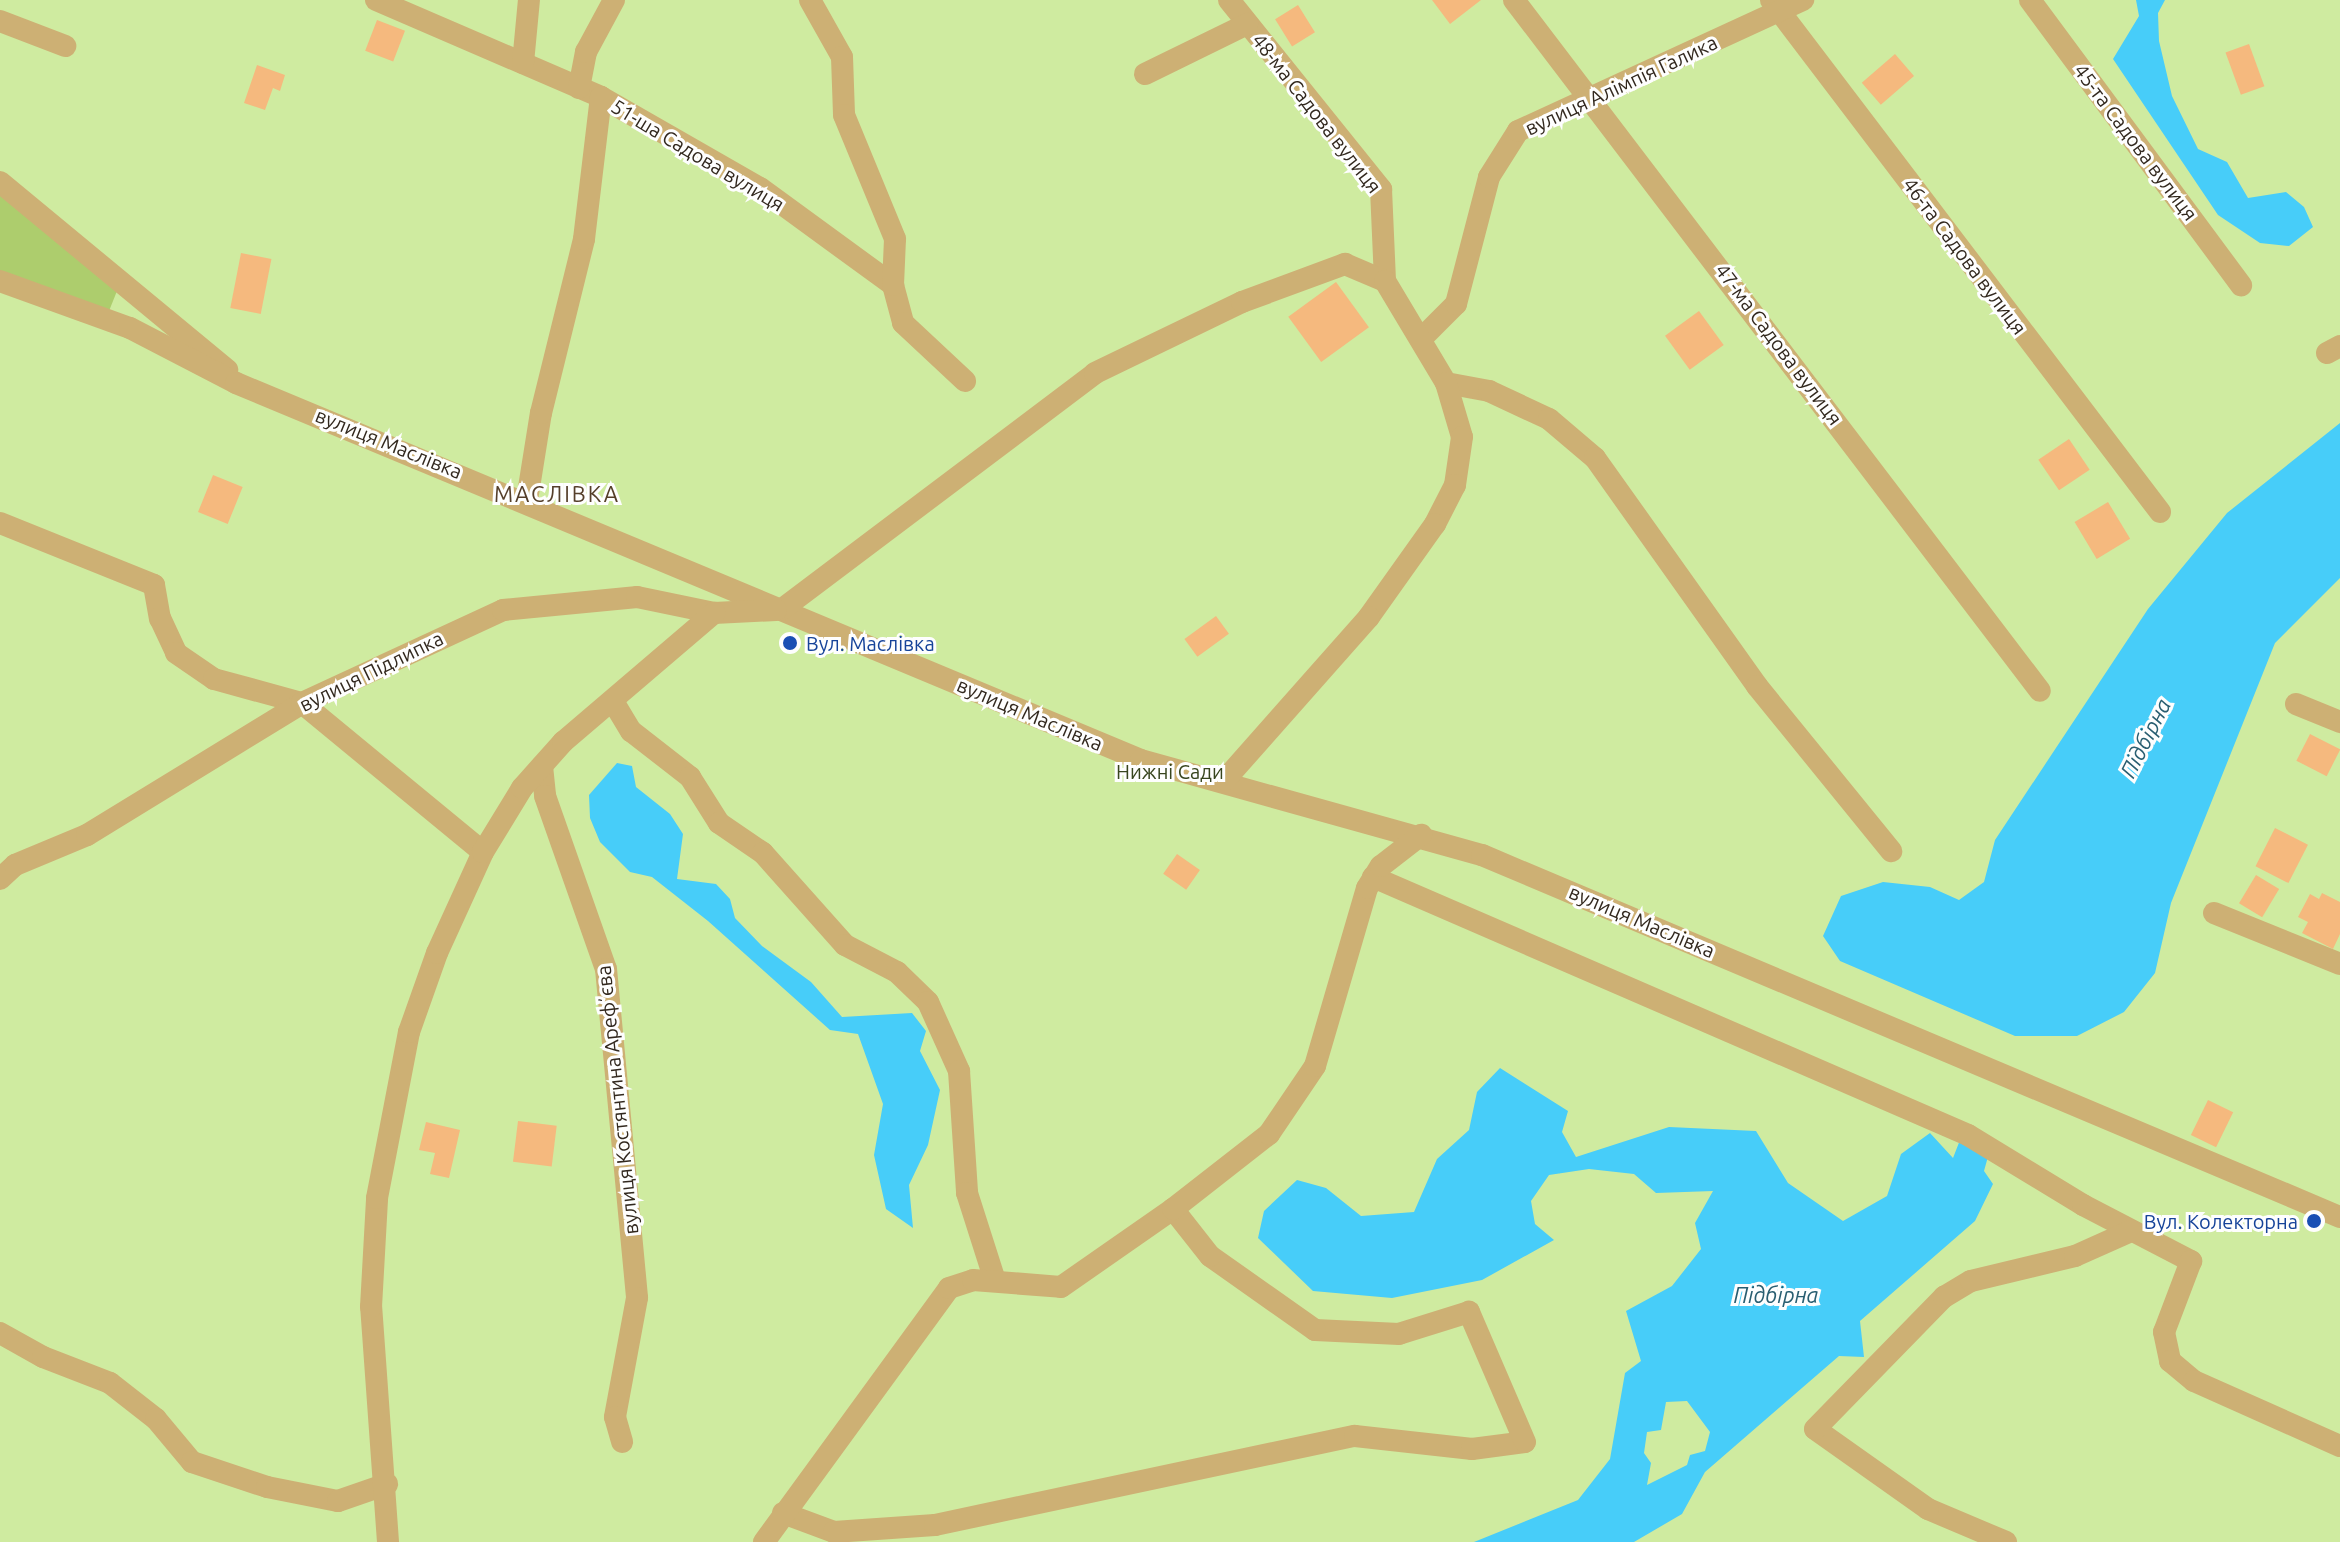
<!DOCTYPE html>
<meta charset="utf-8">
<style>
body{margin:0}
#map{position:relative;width:2340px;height:1542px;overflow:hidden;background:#feeedf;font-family:Ubuntu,sans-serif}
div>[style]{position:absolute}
.green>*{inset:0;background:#cfeba0;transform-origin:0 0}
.forest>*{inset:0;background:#adcd6d}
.water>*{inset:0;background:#47cdf9}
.building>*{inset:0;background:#f5b97e;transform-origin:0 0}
.minor>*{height:22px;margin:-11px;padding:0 11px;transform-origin:11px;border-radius:11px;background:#cdb074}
.dots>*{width:22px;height:22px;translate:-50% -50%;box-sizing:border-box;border:4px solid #fefefe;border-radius:50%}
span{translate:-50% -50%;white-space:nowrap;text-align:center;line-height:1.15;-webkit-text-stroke:6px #fefefe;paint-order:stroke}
.street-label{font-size:20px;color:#32281e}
.transit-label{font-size:20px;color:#164399}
.left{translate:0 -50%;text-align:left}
.right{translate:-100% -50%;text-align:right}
.park-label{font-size:20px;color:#38451e}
.neighbourhood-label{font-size:22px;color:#553f2a;letter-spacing:2px}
.water-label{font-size:22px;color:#295e71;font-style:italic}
</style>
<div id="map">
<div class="green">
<i style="left:0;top:0;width:2340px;height:1542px"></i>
</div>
<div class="forest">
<i style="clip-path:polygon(0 188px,117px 291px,109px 311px,0 276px)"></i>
</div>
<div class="water">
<i style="clip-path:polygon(2136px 0,2165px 0,2158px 13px,2159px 41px,2172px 96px,2198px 149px,2227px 162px,2248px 198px,2286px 192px,2304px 207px,2313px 227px,2289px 246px,2260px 243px,2218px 215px,2113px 59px,2139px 16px)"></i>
<i style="clip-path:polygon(2340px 423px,2340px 578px,2275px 643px,2171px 903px,2155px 973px,2124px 1012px,2077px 1036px,2015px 1036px,1840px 961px,1823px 936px,1841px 896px,1883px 882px,1930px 887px,1959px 900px,1984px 882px,1995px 840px,2148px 609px,2227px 513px)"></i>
<i style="clip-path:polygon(617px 763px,632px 766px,636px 787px,670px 814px,683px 834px,677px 879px,716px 884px,730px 899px,735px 918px,762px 946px,811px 982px,842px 1017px,912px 1013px,926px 1031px,920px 1051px,940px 1090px,928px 1145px,909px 1185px,913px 1228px,886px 1209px,874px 1155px,883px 1104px,858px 1034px,830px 1030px,708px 921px,652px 877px,630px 872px,600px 842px,590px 818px,589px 795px)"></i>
<i style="clip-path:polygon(evenodd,1500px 1068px,1568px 1111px,1562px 1132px,1576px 1157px,1669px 1127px,1756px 1131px,1788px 1183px,1843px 1221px,1887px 1196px,1901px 1154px,1930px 1133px,1953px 1158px,1960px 1140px,1989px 1153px,1984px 1171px,1993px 1184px,1975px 1221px,1860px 1321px,1864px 1357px,1839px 1356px,1705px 1472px,1682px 1514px,1634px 1542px,1474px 1542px,1578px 1500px,1610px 1459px,1625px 1373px,1641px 1361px,1626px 1311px,1672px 1286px,1701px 1249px,1695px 1223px,1713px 1191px,1656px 1193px,1634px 1174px,1589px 1169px,1549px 1175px,1531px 1201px,1535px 1224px,1554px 1240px,1482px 1280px,1392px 1298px,1313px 1291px,1258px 1238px,1264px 1211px,1297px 1180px,1326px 1188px,1361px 1216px,1414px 1212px,1437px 1159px,1469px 1130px,1477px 1092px,1500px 1068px,1687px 1401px,1710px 1432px,1705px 1451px,1690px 1455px,1687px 1465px,1647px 1485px,1651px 1463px,1644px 1453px,1647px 1432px,1661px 1430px,1666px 1402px,1687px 1401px)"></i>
</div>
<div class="building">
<i style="clip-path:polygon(1432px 0,1481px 0,1450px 24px)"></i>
<i style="left:1298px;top:5px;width:32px;height:27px;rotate:58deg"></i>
<i style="left:377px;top:20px;width:30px;height:33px;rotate:21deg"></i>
<i style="left:2249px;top:44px;width:45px;height:25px;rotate:70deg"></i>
<i style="left:1895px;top:54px;width:29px;height:44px;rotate:49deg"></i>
<i style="clip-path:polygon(257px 65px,285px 75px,280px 91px,273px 88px,265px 110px,244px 103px)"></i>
<i style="left:241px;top:253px;width:31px;height:56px;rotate:11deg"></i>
<i style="left:1336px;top:282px;width:56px;height:59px;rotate:54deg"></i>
<i style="left:1699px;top:311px;width:42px;height:42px;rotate:54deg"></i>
<i style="left:2069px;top:439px;width:37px;height:37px;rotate:56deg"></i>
<i style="left:213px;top:475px;width:32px;height:40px;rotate:22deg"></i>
<i style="left:2108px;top:502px;width:43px;height:39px;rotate:59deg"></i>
<i style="left:1216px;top:616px;width:22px;height:39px;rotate:54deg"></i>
<i style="left:2310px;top:734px;width:34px;height:30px;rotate:27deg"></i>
<i style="left:2275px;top:828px;width:37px;height:43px;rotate:27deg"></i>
<i style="left:1177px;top:854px;width:28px;height:24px;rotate:35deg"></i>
<i style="left:2256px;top:875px;width:27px;height:33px;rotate:31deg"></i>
<i style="clip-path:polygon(2322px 893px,2340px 902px,2340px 934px,2333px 949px,2302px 933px,2308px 922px,2298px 917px,2310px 894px,2319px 899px)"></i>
<i style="left:2208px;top:1100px;width:28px;height:39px;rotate:26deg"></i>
<i style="left:518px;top:1121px;width:39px;height:41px;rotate:7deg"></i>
<i style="clip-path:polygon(426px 1122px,460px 1130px,449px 1178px,430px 1174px,435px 1153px,419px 1150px)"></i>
</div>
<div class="minor">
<i style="left:376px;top:0;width:245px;rotate:23.3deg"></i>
<i style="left:601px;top:97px;width:183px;rotate:29.8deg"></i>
<i style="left:760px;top:188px;width:165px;rotate:36.1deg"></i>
<i style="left:893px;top:285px;width:39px;rotate:75deg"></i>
<i style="left:903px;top:323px;width:85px;rotate:43.1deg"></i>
<i style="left:810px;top:0;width:65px;rotate:60.7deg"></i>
<i style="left:842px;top:57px;width:58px;rotate:88deg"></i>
<i style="left:844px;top:115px;width:134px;rotate:67.6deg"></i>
<i style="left:895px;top:239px;width:46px;rotate:92.5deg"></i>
<i style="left:1229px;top:0;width:243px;rotate:51.2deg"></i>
<i style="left:1381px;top:189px;width:92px;rotate:87.5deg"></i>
<i style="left:1514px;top:0;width:868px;rotate:52.72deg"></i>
<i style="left:1771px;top:0;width:643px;rotate:52.77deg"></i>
<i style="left:2030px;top:0;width:355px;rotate:53.5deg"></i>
<i style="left:0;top:21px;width:70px;rotate:21deg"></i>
<i style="left:523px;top:63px;width:63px;rotate:-84.6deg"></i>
<i style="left:1145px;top:74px;width:114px;rotate:-26.1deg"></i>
<i style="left:579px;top:88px;width:37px;rotate:-79deg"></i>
<i style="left:586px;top:52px;width:59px;rotate:-61.7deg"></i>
<i style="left:0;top:182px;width:295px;rotate:39.6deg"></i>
<i style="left:0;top:281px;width:138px;rotate:19.9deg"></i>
<i style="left:130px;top:328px;width:119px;rotate:27.4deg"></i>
<i style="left:236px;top:383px;width:980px;rotate:22.62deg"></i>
<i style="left:1141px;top:760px;width:354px;rotate:15.6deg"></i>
<i style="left:1482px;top:855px;width:931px;rotate:22.88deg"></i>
<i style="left:1422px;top:338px;width:48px;rotate:-45deg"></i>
<i style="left:1456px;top:304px;width:131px;rotate:-75.4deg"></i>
<i style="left:1489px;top:177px;width:54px;rotate:-57.8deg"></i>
<i style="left:1518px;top:131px;width:314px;rotate:-24.7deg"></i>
<i style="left:2327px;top:353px;width:15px;rotate:-28deg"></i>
<i style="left:1446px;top:383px;width:44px;rotate:10.5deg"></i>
<i style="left:1489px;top:391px;width:66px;rotate:25deg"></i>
<i style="left:1549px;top:419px;width:60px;rotate:40.3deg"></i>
<i style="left:1595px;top:458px;width:280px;rotate:54.6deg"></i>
<i style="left:1757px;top:686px;width:213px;rotate:50.9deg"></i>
<i style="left:527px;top:500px;width:88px;rotate:-80.9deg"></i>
<i style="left:541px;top:413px;width:179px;rotate:-76.1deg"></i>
<i style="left:584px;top:239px;width:143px;rotate:-83.2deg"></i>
<i style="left:0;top:523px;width:166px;rotate:21.9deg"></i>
<i style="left:154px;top:585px;width:34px;rotate:80deg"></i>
<i style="left:160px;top:618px;width:38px;rotate:65deg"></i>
<i style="left:176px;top:653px;width:46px;rotate:34.4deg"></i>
<i style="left:214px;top:679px;width:91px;rotate:15.3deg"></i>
<i style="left:302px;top:703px;width:234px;rotate:39.5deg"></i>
<i style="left:781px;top:610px;width:393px;rotate:-37deg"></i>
<i style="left:1095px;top:373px;width:163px;rotate:-25.8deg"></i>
<i style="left:1242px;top:302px;width:110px;rotate:-20.3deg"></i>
<i style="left:1345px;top:264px;width:43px;rotate:23deg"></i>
<i style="left:1385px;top:281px;width:119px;rotate:59.1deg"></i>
<i style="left:1446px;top:383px;width:56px;rotate:73.5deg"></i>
<i style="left:1462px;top:437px;width:49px;rotate:98.3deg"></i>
<i style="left:1455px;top:485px;width:44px;rotate:117.1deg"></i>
<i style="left:1435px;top:524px;width:114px;rotate:125.4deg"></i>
<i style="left:1369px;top:617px;width:217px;rotate:131.5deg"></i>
<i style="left:614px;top:703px;width:33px;rotate:59deg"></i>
<i style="left:631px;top:731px;width:75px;rotate:37.9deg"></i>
<i style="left:690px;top:777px;width:54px;rotate:57.8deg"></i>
<i style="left:719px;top:823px;width:53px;rotate:34.3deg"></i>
<i style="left:763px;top:853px;width:123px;rotate:48.3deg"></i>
<i style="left:845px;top:945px;width:59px;rotate:27.4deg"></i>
<i style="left:897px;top:972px;width:43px;rotate:44.1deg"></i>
<i style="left:928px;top:1002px;width:76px;rotate:65.8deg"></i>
<i style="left:959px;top:1071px;width:122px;rotate:86.2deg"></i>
<i style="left:967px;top:1193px;width:92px;rotate:72.3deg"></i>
<i style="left:2296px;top:704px;width:48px;rotate:22.2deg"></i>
<i style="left:542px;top:766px;width:30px;rotate:84deg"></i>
<i style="left:545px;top:796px;width:183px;rotate:70.6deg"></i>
<i style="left:606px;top:969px;width:330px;rotate:84.6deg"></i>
<i style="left:637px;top:1298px;width:121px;rotate:100.5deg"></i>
<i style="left:615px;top:1417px;width:26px;rotate:74deg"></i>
<i style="left:1373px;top:877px;width:649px;rotate:23.44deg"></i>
<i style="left:1968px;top:1135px;width:135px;rotate:31.3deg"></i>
<i style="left:2083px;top:1205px;width:122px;rotate:27.4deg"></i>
<i style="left:2191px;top:1261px;width:76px;rotate:110.8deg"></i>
<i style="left:2164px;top:1332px;width:30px;rotate:78deg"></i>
<i style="left:2170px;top:1361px;width:31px;rotate:40deg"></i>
<i style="left:2194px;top:1381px;width:160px;rotate:24deg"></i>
<i style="left:0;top:879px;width:21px;rotate:-43deg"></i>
<i style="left:15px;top:865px;width:78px;rotate:-22.6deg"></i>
<i style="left:87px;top:835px;width:252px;rotate:-31.5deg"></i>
<i style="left:302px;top:703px;width:221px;rotate:-24.8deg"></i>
<i style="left:503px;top:610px;width:135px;rotate:-5.5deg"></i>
<i style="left:637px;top:597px;width:79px;rotate:11.7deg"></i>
<i style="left:714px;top:613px;width:62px;rotate:-2.8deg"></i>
<i style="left:2214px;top:913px;width:136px;rotate:22deg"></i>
<i style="left:0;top:1333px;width:49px;rotate:29.2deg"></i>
<i style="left:43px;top:1357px;width:72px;rotate:21.2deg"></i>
<i style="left:110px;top:1383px;width:58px;rotate:38deg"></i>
<i style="left:156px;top:1419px;width:56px;rotate:50.1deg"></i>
<i style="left:192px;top:1462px;width:79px;rotate:18.4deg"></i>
<i style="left:267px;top:1487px;width:72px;rotate:11.2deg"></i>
<i style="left:338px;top:1501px;width:52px;rotate:-19.1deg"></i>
<i style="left:783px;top:1513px;width:54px;rotate:20.4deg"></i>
<i style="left:834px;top:1532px;width:101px;rotate:-4deg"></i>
<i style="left:935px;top:1525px;width:429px;rotate:-12deg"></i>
<i style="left:1355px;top:1436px;width:118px;rotate:6.3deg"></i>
<i style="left:1472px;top:1449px;width:53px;rotate:-7.5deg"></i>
<i style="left:1525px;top:1442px;width:142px;rotate:-113.3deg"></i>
<i style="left:1469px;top:1312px;width:73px;rotate:162.6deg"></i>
<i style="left:1399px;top:1334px;width:84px;rotate:-177.3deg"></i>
<i style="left:1315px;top:1330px;width:128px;rotate:-144.8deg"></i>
<i style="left:1210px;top:1256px;width:60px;rotate:-128.2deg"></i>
<i style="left:388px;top:1542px;width:236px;rotate:-94.1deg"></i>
<i style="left:371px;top:1307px;width:109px;rotate:-86.8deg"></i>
<i style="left:377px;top:1198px;width:169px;rotate:-79.1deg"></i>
<i style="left:409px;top:1032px;width:84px;rotate:-70.5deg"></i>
<i style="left:437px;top:953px;width:111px;rotate:-65.5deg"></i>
<i style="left:483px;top:852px;width:75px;rotate:-58.6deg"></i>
<i style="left:522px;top:788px;width:62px;rotate:-48.3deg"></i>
<i style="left:563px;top:742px;width:199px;rotate:-40.5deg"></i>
<i style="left:764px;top:1542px;width:314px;rotate:-53.9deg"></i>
<i style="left:949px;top:1288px;width:25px;rotate:-18deg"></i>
<i style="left:973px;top:1280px;width:88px;rotate:4.5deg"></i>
<i style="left:1061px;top:1287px;width:136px;rotate:-34.9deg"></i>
<i style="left:1173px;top:1209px;width:122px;rotate:-38deg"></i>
<i style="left:1269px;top:1134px;width:82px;rotate:-55.9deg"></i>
<i style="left:1315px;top:1066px;width:185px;rotate:-73.7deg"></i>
<i style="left:1367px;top:888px;width:26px;rotate:-58deg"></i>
<i style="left:1381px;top:866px;width:51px;rotate:-37.8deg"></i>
<i style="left:2006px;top:1542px;width:85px;rotate:-157.1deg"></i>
<i style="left:1928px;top:1509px;width:138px;rotate:-144.7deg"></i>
<i style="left:1815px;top:1429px;width:185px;rotate:-45.7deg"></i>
<i style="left:1944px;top:1297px;width:31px;rotate:-31deg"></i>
<i style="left:1971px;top:1281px;width:107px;rotate:-13.5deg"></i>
<i style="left:2075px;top:1256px;width:61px;rotate:-24.1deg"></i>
</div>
<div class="dots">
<i style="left:790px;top:643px;background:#1a4fb4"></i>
<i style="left:2314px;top:1221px;background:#1a4fb4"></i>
</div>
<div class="street-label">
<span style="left:1621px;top:85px;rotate:-25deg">вулиця Алімпія Галика</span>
<span style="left:1317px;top:113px;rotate:52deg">48-ма Садова вулиця</span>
<span style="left:2136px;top:142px;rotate:53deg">45-та Садова вулиця</span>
<span style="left:698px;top:155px;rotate:31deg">51-ша Садова вулиця</span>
<span style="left:1965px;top:256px;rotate:53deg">46-та Садова вулиця</span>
<span style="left:1779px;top:344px;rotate:53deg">47-ма Садова вулиця</span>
<span style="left:389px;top:443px;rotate:22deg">вулиця Маслівка</span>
<span style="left:371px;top:671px;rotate:-26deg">вулиця Підлипка</span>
<span style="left:1030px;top:714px;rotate:23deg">вулиця Маслівка</span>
<span style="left:1642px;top:921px;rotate:23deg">вулиця Маслівка</span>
<span style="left:617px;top:1100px;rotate:-96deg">вулиця Костянтина Арефʼєва</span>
</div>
<div class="transit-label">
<span class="left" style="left:806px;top:643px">Вул. Маслівка</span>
<span class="right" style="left:2298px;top:1221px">Вул. Колекторна</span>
</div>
<div class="park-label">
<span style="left:1170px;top:771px">Нижні Сади</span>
</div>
<div class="neighbourhood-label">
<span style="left:557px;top:494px">МАСЛІВКА</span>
</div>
<div class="water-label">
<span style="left:2145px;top:738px;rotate:-63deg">Підбірна</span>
<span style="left:1776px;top:1295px">Підбірна</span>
</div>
</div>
